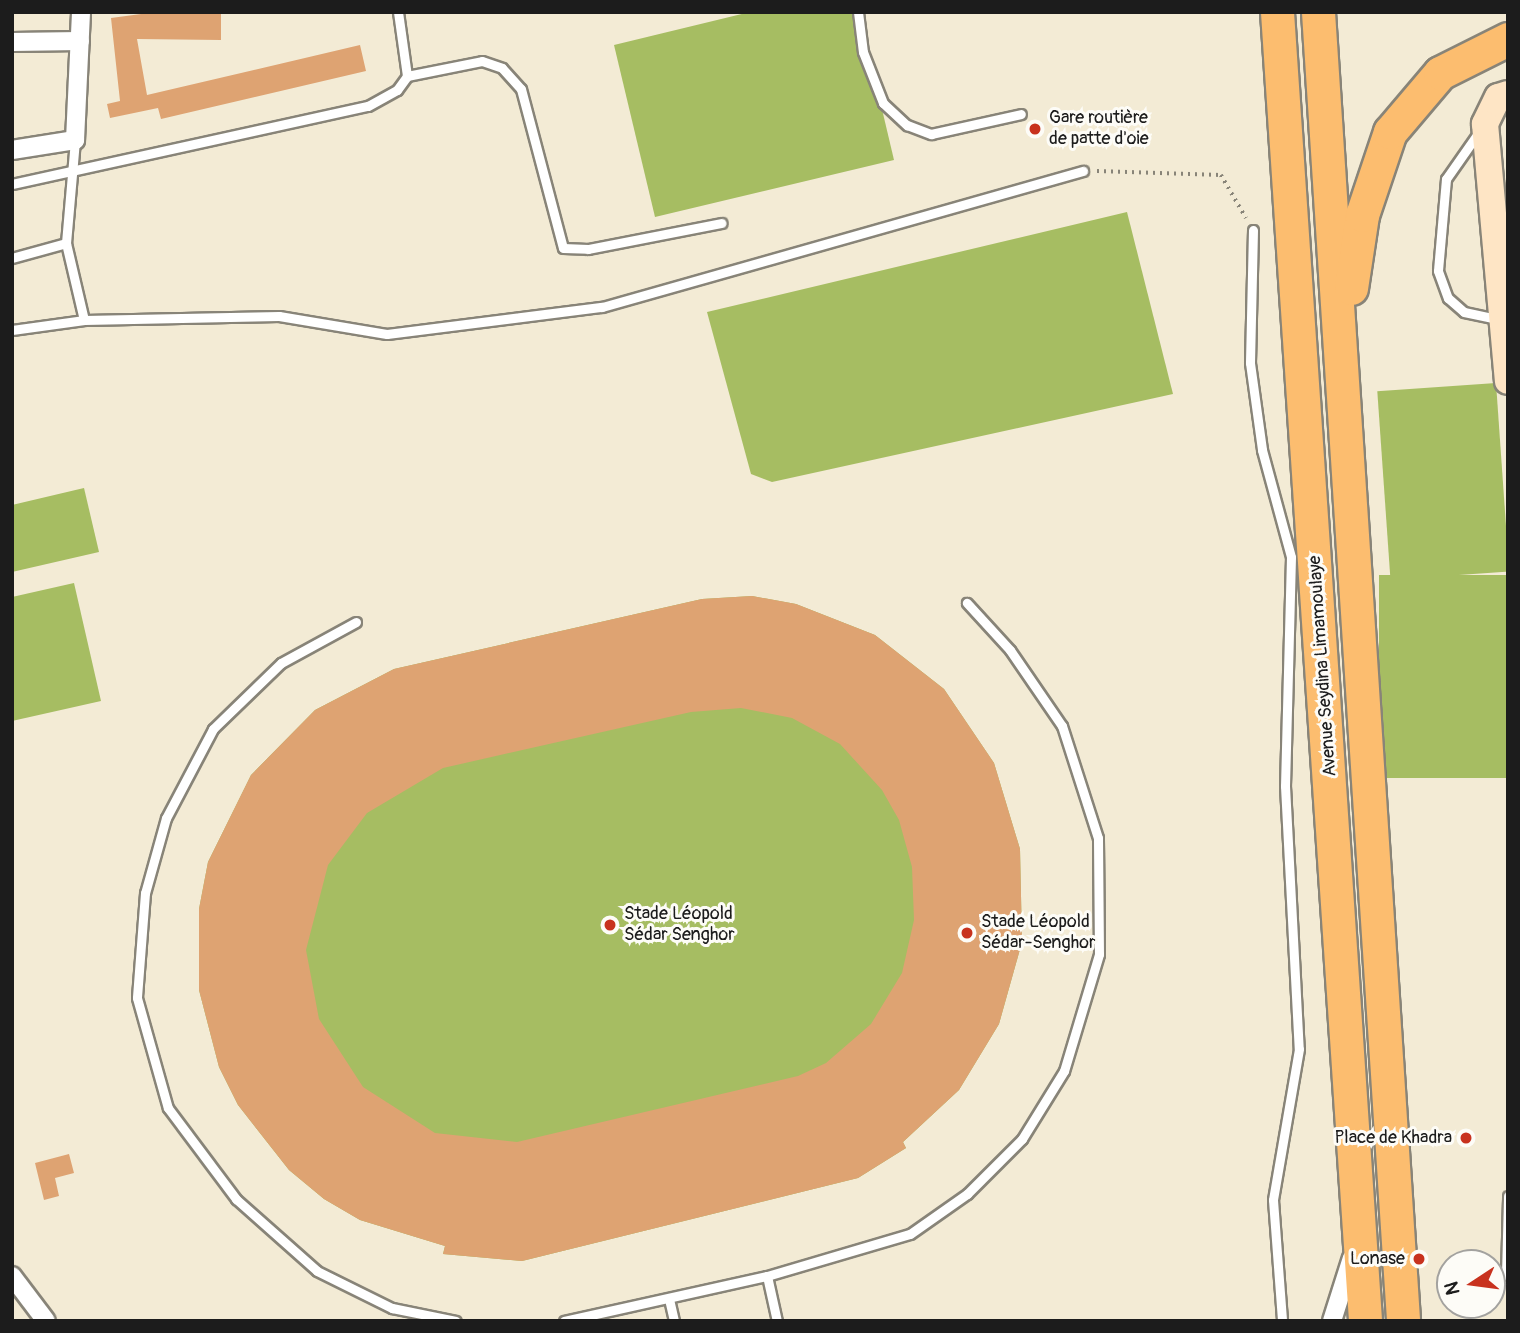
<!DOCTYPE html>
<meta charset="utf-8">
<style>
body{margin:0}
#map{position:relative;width:1520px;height:1333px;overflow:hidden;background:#f3ebd5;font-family:Pangolin,sans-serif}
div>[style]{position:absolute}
.green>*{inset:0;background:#a6bd62;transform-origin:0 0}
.building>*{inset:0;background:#dea372}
.path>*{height:3.5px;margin-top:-1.75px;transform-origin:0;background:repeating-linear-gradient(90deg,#888478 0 2px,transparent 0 7px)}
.roads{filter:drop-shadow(2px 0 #888478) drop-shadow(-2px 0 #888478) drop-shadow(0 2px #888478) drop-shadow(0 -2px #888478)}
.lane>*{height:9px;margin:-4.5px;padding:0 4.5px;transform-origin:4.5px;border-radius:4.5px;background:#fff}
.street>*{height:18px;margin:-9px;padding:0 9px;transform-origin:9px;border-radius:9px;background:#fff}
.secondary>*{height:26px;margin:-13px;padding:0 13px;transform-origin:13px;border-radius:13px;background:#fee5c5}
.highway>*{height:33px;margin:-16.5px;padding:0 16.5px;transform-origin:16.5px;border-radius:16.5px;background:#fcbd6f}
.dots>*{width:19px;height:19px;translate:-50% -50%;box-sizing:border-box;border:4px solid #fdfcf7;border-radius:50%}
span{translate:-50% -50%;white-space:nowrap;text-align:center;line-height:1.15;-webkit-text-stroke:6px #fdfcf7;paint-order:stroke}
.poi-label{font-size:18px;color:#1c1c1c}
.left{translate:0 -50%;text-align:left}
.right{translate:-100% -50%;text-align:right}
.street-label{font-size:18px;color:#1c1c1c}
.frame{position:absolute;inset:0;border:14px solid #1c1c1c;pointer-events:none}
.north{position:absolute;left:1436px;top:1249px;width:70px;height:70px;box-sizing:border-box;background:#fdfcf7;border:2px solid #a3a29f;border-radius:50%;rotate:257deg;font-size:19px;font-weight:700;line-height:28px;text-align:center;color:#1c1c1c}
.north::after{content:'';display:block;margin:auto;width:24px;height:32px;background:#c8321e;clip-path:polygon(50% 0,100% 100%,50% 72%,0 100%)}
</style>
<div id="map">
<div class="green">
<i style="clip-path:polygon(750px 12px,859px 12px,894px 160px,655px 217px,614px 45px)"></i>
<i style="clip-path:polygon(1127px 212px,1173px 394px,772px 482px,751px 474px,707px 312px)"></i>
<i style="left:1496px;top:383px;width:189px;height:119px;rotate:86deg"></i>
<i style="clip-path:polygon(84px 488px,99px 552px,12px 572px,12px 505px)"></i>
<i style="left:1508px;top:575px;width:203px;height:129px;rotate:90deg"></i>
<i style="clip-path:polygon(74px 583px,101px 701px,12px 721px,12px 597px)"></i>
<i style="clip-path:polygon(752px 596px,796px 604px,875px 635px,944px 689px,994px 763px,1020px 849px,1022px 942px,999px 1024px,959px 1090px,903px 1142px,906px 1148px,858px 1178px,522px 1261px,443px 1254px,445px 1246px,360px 1220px,324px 1199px,289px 1170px,238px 1105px,219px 1067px,199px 990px,199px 909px,208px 862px,251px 775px,315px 710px,394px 669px,702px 599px)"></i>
</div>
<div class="building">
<i style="clip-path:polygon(141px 14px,221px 14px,221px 40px,137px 39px,147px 95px,360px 45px,366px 71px,161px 119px,158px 108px,110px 118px,107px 104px,120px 101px,111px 18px)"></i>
<i style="clip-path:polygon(evenodd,752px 596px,796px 604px,875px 635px,944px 689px,994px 763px,1020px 849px,1022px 942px,999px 1024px,959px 1090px,903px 1142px,906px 1148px,858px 1178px,522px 1261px,443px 1254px,445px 1246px,360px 1220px,324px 1199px,289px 1170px,238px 1105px,219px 1067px,199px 990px,199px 909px,208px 862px,251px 775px,315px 710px,394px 669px,702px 599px,752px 596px,741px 708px,792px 718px,840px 744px,882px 790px,899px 820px,912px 867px,914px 920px,902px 973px,871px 1024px,826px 1063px,798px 1076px,517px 1142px,435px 1133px,363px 1087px,319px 1019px,306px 950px,328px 865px,367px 813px,443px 768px,691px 712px,741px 708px)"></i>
<i style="clip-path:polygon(69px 1154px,74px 1173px,55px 1178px,59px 1196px,44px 1200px,35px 1163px)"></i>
</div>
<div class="path">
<i style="left:1097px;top:171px;width:124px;rotate:1.8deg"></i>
<i style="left:1221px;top:175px;width:50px;rotate:59.8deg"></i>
</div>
<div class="roads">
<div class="lane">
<i style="left:858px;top:12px;width:40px;rotate:82.9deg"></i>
<i style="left:863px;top:52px;width:55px;rotate:68.6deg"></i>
<i style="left:883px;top:103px;width:33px;rotate:43deg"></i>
<i style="left:907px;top:125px;width:26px;rotate:21deg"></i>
<i style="left:931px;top:134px;width:92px;rotate:-12.5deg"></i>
<i style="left:407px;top:76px;width:76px;rotate:-11.3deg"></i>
<i style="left:482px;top:61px;width:21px;rotate:19deg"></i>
<i style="left:502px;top:68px;width:28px;rotate:48deg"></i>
<i style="left:521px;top:89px;width:164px;rotate:75.2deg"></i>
<i style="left:563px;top:248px;width:25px;rotate:2deg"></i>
<i style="left:588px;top:249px;width:136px;rotate:-11deg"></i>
<i style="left:1481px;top:129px;width:61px;rotate:125deg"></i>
<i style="left:1446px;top:179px;width:92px;rotate:95deg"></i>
<i style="left:1438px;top:271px;width:29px;rotate:70deg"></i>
<i style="left:1448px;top:298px;width:21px;rotate:41deg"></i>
<i style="left:1464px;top:312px;width:38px;rotate:12deg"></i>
<i style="left:12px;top:184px;width:364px;rotate:-12.4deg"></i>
<i style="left:368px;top:106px;width:33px;rotate:-29deg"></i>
<i style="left:397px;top:90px;width:17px;rotate:-54deg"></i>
<i style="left:407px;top:76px;width:65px;rotate:-98deg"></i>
<i style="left:1253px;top:230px;width:133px;rotate:91.3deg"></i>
<i style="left:1250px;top:363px;width:88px;rotate:82.1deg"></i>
<i style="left:1262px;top:450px;width:111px;rotate:74.8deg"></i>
<i style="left:1291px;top:557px;width:229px;rotate:91.5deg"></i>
<i style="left:1285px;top:786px;width:263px;rotate:87deg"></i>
<i style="left:1299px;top:1049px;width:153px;rotate:99.8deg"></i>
<i style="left:1273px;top:1200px;width:121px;rotate:85.7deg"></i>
<i style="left:12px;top:258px;width:56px;rotate:-15.5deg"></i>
<i style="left:84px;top:320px;width:195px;rotate:-1.2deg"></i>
<i style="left:279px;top:316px;width:109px;rotate:9.5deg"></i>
<i style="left:387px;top:334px;width:217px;rotate:-7.2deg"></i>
<i style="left:602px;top:307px;width:500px;rotate:-15.8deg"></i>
<i style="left:12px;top:330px;width:73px;rotate:-7.9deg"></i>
<i style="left:84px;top:320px;width:79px;rotate:-103.2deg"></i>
<i style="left:66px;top:243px;width:103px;rotate:-85deg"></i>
<i style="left:356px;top:622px;width:85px;rotate:151.3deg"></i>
<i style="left:281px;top:663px;width:95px;rotate:135.9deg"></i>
<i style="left:213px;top:729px;width:101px;rotate:117.8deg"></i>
<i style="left:166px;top:818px;width:78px;rotate:105.6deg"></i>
<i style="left:145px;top:893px;width:105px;rotate:94.4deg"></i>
<i style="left:137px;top:998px;width:114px;rotate:74.3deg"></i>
<i style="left:168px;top:1108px;width:114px;rotate:53.2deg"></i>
<i style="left:236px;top:1199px;width:108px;rotate:41.6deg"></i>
<i style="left:317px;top:1271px;width:84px;rotate:26.3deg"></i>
<i style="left:392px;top:1308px;width:65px;rotate:11.5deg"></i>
<i style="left:1506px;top:1275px;width:79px;rotate:-88.5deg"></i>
<i style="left:767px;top:1276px;width:46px;rotate:77.5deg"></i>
<i style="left:669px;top:1299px;width:23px;rotate:77deg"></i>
<i style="left:564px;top:1321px;width:208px;rotate:-12.5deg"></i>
<i style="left:767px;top:1276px;width:149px;rotate:-16.4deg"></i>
<i style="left:910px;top:1234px;width:70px;rotate:-35.1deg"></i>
<i style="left:967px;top:1194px;width:78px;rotate:-45deg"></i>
<i style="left:1022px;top:1139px;width:80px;rotate:-58.3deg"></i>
<i style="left:1064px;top:1071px;width:122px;rotate:-73.3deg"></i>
<i style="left:1099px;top:954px;width:116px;rotate:-90.5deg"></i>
<i style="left:1098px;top:838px;width:118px;rotate:-107.8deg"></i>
<i style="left:1062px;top:726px;width:92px;rotate:-124.4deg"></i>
<i style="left:1010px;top:650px;width:64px;rotate:-132.5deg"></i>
</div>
<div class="street">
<i style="left:12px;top:42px;width:68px;rotate:-0.8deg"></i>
<i style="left:12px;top:150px;width:64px;rotate:-9deg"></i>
<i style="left:75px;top:140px;width:128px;rotate:-87.3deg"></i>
<i style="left:12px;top:1276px;width:56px;rotate:52.9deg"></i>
<i style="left:1332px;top:1321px;width:66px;rotate:-72.4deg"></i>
</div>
<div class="secondary">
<i style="left:1508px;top:94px;width:10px;rotate:163deg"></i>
<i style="left:1498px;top:97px;width:30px;rotate:116deg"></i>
<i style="left:1485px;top:124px;width:258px;rotate:84.9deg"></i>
</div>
<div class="highway">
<i style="left:1277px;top:12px;width:1312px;rotate:86.15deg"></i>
<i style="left:1318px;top:12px;width:1312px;rotate:86.28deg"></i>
<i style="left:1351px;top:288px;width:74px;rotate:-81.4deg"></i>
<i style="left:1362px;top:215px;width:88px;rotate:-71.4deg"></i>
<i style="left:1390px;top:132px;width:77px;rotate:-49.7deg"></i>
<i style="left:1440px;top:73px;width:76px;rotate:-26.6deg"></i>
</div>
</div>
<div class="dots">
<i style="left:1035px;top:129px;background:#c8321e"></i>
<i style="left:610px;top:925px;background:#c8321e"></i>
<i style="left:967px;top:933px;background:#c8321e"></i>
<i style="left:1466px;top:1138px;background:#c8321e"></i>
<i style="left:1419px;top:1259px;background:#c8321e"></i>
</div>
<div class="poi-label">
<span class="left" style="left:1049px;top:129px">Gare routière<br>de patte d'oie</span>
<span class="left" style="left:624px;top:925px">Stade Léopold<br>Sédar Senghor</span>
<span class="left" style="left:981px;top:933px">Stade Léopold<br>Sédar-Senghor</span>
<span class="right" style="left:1452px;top:1138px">Place de Khadra</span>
<span class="right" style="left:1405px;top:1259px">Lonase</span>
</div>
<div class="street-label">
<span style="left:1323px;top:666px;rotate:-94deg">Avenue Seydina Limamoulaye</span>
</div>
<div class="frame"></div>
<div class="north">N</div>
</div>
